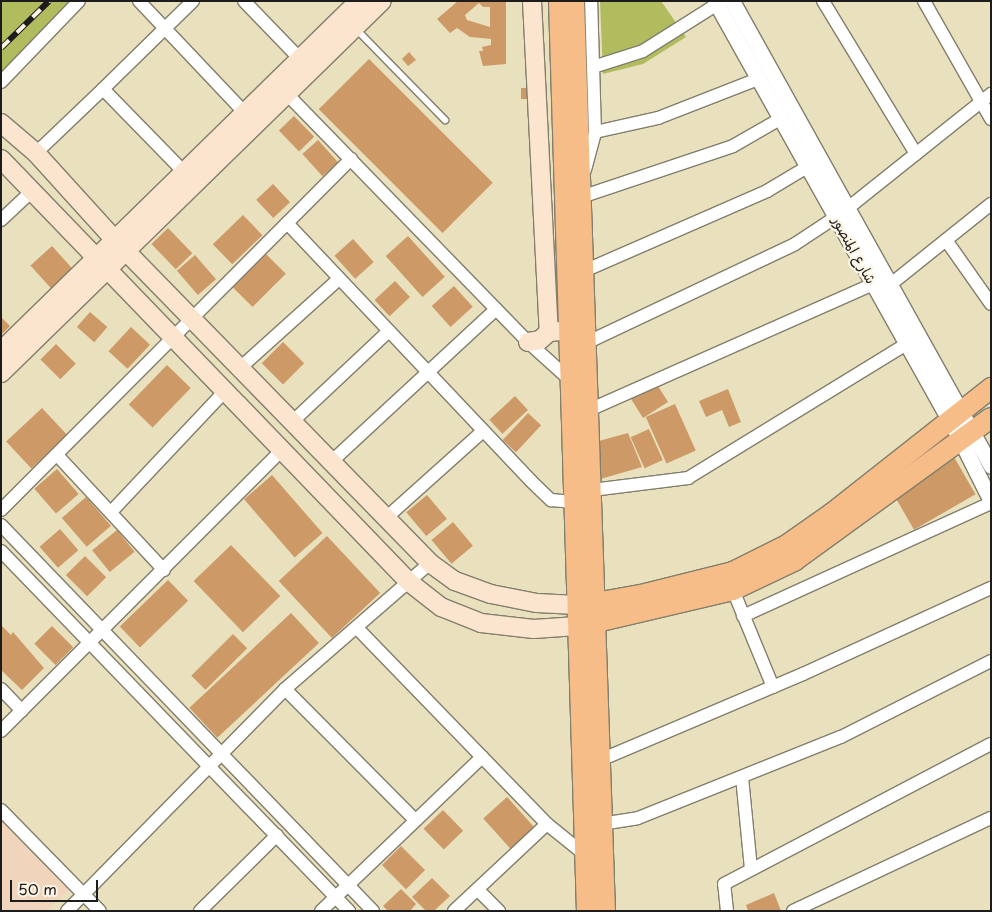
<!DOCTYPE html>
<meta charset="utf-8">
<style>
body{margin:0}
#map{position:relative;width:992px;height:912px;overflow:hidden;background:#e9e1bd;font-family:"Playpen Sans","Playpen Sans Arabic",sans-serif}
div>[style]{position:absolute}
.built>*{inset:0;background:#f0d5bc}
.green>*{inset:0;background:#b0bc5e}
.building>*{inset:0;background:#cd9966;transform-origin:0 0}
.roads{filter:drop-shadow(1px 0 #827e6c) drop-shadow(-1px 0 #827e6c) drop-shadow(0 1px #827e6c) drop-shadow(0 -1px #827e6c)}
.service>*{height:6px;margin:-3px;padding:0 3px;transform-origin:3px;border-radius:3px;background:#fff}
.minor>*{height:12px;margin:-6px;padding:0 6px;transform-origin:6px;border-radius:6px;background:#fff}
.tertiary>*{height:15px;margin:-7.5px;padding:0 7.5px;transform-origin:7.5px;border-radius:7.5px;background:#fff}
.secondary>*{height:18px;margin:-9px;padding:0 9px;transform-origin:9px;border-radius:9px;background:#fce5cf}
.primary>*{height:20px;margin:-10px;padding:0 10px;transform-origin:10px;border-radius:10px;background:#f7bd88}
.rail>*{height:5.5px;margin-top:-2.75px;transform-origin:0;background:repeating-linear-gradient(90deg,#fcf5e5 0 11px,#1c1c1c 0 22px);box-sizing:border-box;border-block:1px solid #1c1c1c}
span{translate:-50% -50%;white-space:nowrap;text-align:center;line-height:1.15;-webkit-text-stroke:4.5px #fcf5e5;paint-order:stroke}
.street-label{font-size:14px;color:#1c1c1c}
.frame{position:absolute;inset:0;border:2px solid #1c1c1c;pointer-events:none}
.scale{position:absolute;left:10px;top:880px;width:88px;height:22px;box-sizing:border-box;border:2px solid #1c1c1c;border-top:0;padding-left:6px;font-size:15px;line-height:18px;white-space:nowrap;color:#1c1c1c;-webkit-text-stroke:4px #fcf5e5;paint-order:stroke}
</style>
<div id="map">
<div class="built">
<i style="clip-path:polygon(1px 820px,69px 889px,47px 911px,1px 911px)"></i>
</div>
<div class="green">
<i style="clip-path:polygon(1px 1px,87px 1px,1px 84px)"></i>
<i style="clip-path:polygon(600px 1px,661px 1px,686px 37px,643px 64px,603px 74px)"></i>
</div>
<div class="building">
<i style="clip-path:polygon(evenodd,458px 1px,506px 1px,506px 64px,483px 66px,479px 51px,483px 51px,482px 47px,491px 45px,491px 39px,470px 37px,457px 28px,450px 33px,437px 19px,458px 1px,479px 3px,483px 7px,490px 7px,490px 27px,467px 20px,465px 15px,479px 3px)"></i>
<i style="clip-path:polygon(409px 52px,416px 60px,408px 66px,402px 59px)"></i>
<i style="left:369px;top:59px;width:175px;height:71px;rotate:45deg"></i>
<i style="clip-path:polygon(521px 88px,527px 88px,528px 99px,521px 99px)"></i>
<i style="left:294px;top:116px;width:29px;height:21px;rotate:46deg"></i>
<i style="left:318px;top:140px;width:30px;height:21px;rotate:48deg"></i>
<i style="left:273px;top:184px;width:25px;height:23px;rotate:47deg"></i>
<i style="left:243px;top:215px;width:28px;height:42px;rotate:46deg"></i>
<i style="left:168px;top:228px;width:35px;height:23px;rotate:46deg"></i>
<i style="left:408px;top:236px;width:55px;height:30px;rotate:48deg"></i>
<i style="left:353px;top:239px;width:31px;height:25px;rotate:48deg"></i>
<i style="left:52px;top:246px;width:31px;height:29px;rotate:48deg"></i>
<i style="left:266px;top:254px;width:28px;height:47px;rotate:45deg"></i>
<i style="left:195px;top:255px;width:32px;height:24px;rotate:49deg"></i>
<i style="left:395px;top:281px;width:22px;height:28px;rotate:47deg"></i>
<i style="left:454px;top:286px;width:28px;height:30px;rotate:48deg"></i>
<i style="left:90px;top:312px;width:23px;height:20px;rotate:41deg"></i>
<i style="clip-path:polygon(1px 317px,10px 326px,1px 335px)"></i>
<i style="left:131px;top:327px;width:26px;height:33px;rotate:43deg"></i>
<i style="left:283px;top:342px;width:30px;height:30px;rotate:45deg"></i>
<i style="left:56px;top:344px;width:28px;height:22px;rotate:45deg"></i>
<i style="left:167px;top:365px;width:33px;height:55px;rotate:44deg"></i>
<i style="clip-path:polygon(656px 383px,668px 402px,643px 418px,628px 394px)"></i>
<i style="clip-path:polygon(728px 389px,741px 422px,729px 427px,722px 410px,706px 417px,699px 401px)"></i>
<i style="left:515px;top:396px;width:19px;height:35px;rotate:47deg"></i>
<i style="left:675px;top:404px;width:51px;height:32px;rotate:66deg"></i>
<i style="left:42px;top:408px;width:37px;height:49px;rotate:47deg"></i>
<i style="left:528px;top:413px;width:18px;height:37px;rotate:43deg"></i>
<i style="left:649px;top:429px;width:34px;height:20px;rotate:66deg"></i>
<i style="clip-path:polygon(628px 433px,642px 467px,597px 480px,595px 442px)"></i>
<i style="left:954px;top:457px;width:43px;height:71px;rotate:60deg"></i>
<i style="left:57px;top:469px;width:33px;height:30px;rotate:49deg"></i>
<i style="left:272px;top:475px;width:77px;height:37px;rotate:49deg"></i>
<i style="left:427px;top:495px;width:31px;height:27px;rotate:50deg"></i>
<i style="left:86px;top:497px;width:38px;height:32px;rotate:49deg"></i>
<i style="left:453px;top:522px;width:31px;height:28px;rotate:50deg"></i>
<i style="left:60px;top:529px;width:28px;height:27px;rotate:49deg"></i>
<i style="left:117px;top:530px;width:28px;height:32px;rotate:51deg"></i>
<i style="left:327px;top:536px;width:78px;height:66px;rotate:47deg"></i>
<i style="left:231px;top:545px;width:71px;height:52px;rotate:46deg"></i>
<i style="left:85px;top:556px;width:30px;height:27px;rotate:45deg"></i>
<i style="left:168px;top:580px;width:29px;height:67px;rotate:46deg"></i>
<i style="left:291px;top:613px;width:41px;height:139px;rotate:47deg"></i>
<i style="clip-path:polygon(1px 625px,11px 635px,13px 632px,44px 668px,22px 690px,1px 670px)"></i>
<i style="left:52px;top:626px;width:30px;height:25px;rotate:45deg"></i>
<i style="left:233px;top:634px;width:20px;height:59px;rotate:45deg"></i>
<i style="left:507px;top:797px;width:43px;height:32px;rotate:48deg"></i>
<i style="left:443px;top:810px;width:29px;height:27px;rotate:46deg"></i>
<i style="left:401px;top:846px;width:34px;height:27px;rotate:45deg"></i>
<i style="clip-path:polygon(432px 878px,450px 896px,434px 911px,426px 911px,412px 897px)"></i>
<i style="clip-path:polygon(401px 889px,416px 904px,410px 911px,388px 911px,383px 906px)"></i>
<i style="clip-path:polygon(774px 893px,781px 911px,748px 911px,746px 905px)"></i>
</div>
<div class="roads">
<div class="service">
<i style="left:355px;top:28px;width:129px;rotate:45.6deg"></i>
</div>
<div class="minor">
<i style="left:139px;top:1px;width:154px;rotate:46.6deg"></i>
<i style="left:244px;top:1px;width:81px;rotate:46deg"></i>
<i style="left:823px;top:1px;width:179px;rotate:58.7deg"></i>
<i style="left:924px;top:1px;width:136px;rotate:60.4deg"></i>
<i style="left:593px;top:67px;width:52px;rotate:-17.7deg"></i>
<i style="left:643px;top:51px;width:93px;rotate:-32.3deg"></i>
<i style="left:1px;top:82px;width:112px;rotate:-46.1deg"></i>
<i style="left:286px;top:93px;width:347px;rotate:45.8deg"></i>
<i style="left:528px;top:342px;width:57px;rotate:42.1deg"></i>
<i style="left:595px;top:132px;width:65px;rotate:-12.5deg"></i>
<i style="left:658px;top:118px;width:107px;rotate:-21.3deg"></i>
<i style="left:36px;top:153px;width:93px;rotate:-43.7deg"></i>
<i style="left:585px;top:170px;width:39px;rotate:-75deg"></i>
<i style="left:595px;top:132px;width:131px;rotate:-91.7deg"></i>
<i style="left:184px;top:172px;width:116px;rotate:-134.3deg"></i>
<i style="left:103px;top:89px;width:126px;rotate:-44.4deg"></i>
<i style="left:581px;top:197px;width:160px;rotate:-18.5deg"></i>
<i style="left:733px;top:146px;width:54px;rotate:-29.9deg"></i>
<i style="left:848px;top:208px;width:183px;rotate:-38.6deg"></i>
<i style="left:1px;top:220px;width:44px;rotate:-43.2deg"></i>
<i style="left:287px;top:223px;width:355px;rotate:46.6deg"></i>
<i style="left:531px;top:481px;width:28px;rotate:44deg"></i>
<i style="left:551px;top:500px;width:23px;rotate:5deg"></i>
<i style="left:946px;top:240px;width:78px;rotate:54.9deg"></i>
<i style="left:584px;top:271px;width:200px;rotate:-23.6deg"></i>
<i style="left:767px;top:191px;width:47px;rotate:-31deg"></i>
<i style="left:891px;top:284px;width:128px;rotate:-38.7deg"></i>
<i style="left:586px;top:343px;width:231px;rotate:-25.3deg"></i>
<i style="left:795px;top:244px;width:49px;rotate:-33.4deg"></i>
<i style="left:240px;top:368px;width:133px;rotate:-42deg"></i>
<i style="left:589px;top:410px;width:311px;rotate:-23.9deg"></i>
<i style="left:292px;top:422px;width:133px;rotate:-43.2deg"></i>
<i style="left:57px;top:455px;width:157px;rotate:47.1deg"></i>
<i style="left:331px;top:462px;width:225px;rotate:-42.8deg"></i>
<i style="left:592px;top:490px;width:97px;rotate:-7.1deg"></i>
<i style="left:688px;top:478px;width:257px;rotate:-31.5deg"></i>
<i style="left:1px;top:510px;width:496px;rotate:-45.1deg"></i>
<i style="left:111px;top:512px;width:168px;rotate:-46.7deg"></i>
<i style="left:386px;top:518px;width:130px;rotate:-41.9deg"></i>
<i style="left:1px;top:525px;width:536px;rotate:46.06deg"></i>
<i style="left:1px;top:551px;width:501px;rotate:45.97deg"></i>
<i style="left:733px;top:590px;width:105px;rotate:67.6deg"></i>
<i style="left:743px;top:616px;width:273px;rotate:-24.5deg"></i>
<i style="left:357px;top:628px;width:273px;rotate:45.9deg"></i>
<i style="left:547px;top:824px;width:48px;rotate:39deg"></i>
<i style="left:1px;top:689px;width:30px;rotate:46deg"></i>
<i style="left:285px;top:689px;width:185px;rotate:45.2deg"></i>
<i style="left:1px;top:731px;width:399px;rotate:-45deg"></i>
<i style="left:598px;top:761px;width:223px;rotate:-23deg"></i>
<i style="left:803px;top:674px;width:207px;rotate:-24.6deg"></i>
<i style="left:742px;top:777px;width:92px;rotate:84.4deg"></i>
<i style="left:1px;top:810px;width:141px;rotate:45.6deg"></i>
<i style="left:601px;top:824px;width:37px;rotate:-9deg"></i>
<i style="left:638px;top:818px;width:219px;rotate:-21.8deg"></i>
<i style="left:841px;top:737px;width:168px;rotate:-26.9deg"></i>
<i style="left:478px;top:890px;width:30px;rotate:45deg"></i>
<i style="left:67px;top:911px;width:311px;rotate:-45.5deg"></i>
<i style="left:285px;top:689px;width:192px;rotate:-41deg"></i>
<i style="left:200px;top:911px;width:108px;rotate:-44.6deg"></i>
<i style="left:321px;top:911px;width:223px;rotate:-43.7deg"></i>
<i style="left:454px;top:911px;width:127px;rotate:-43.1deg"></i>
<i style="left:727px;top:911px;width:27px;rotate:-96deg"></i>
<i style="left:724px;top:884px;width:301px;rotate:-27.7deg"></i>
<i style="left:793px;top:911px;width:219px;rotate:-25.2deg"></i>
</div>
<div class="tertiary">
<i style="left:715px;top:1px;width:504px;rotate:60.79deg"></i>
<i style="left:961px;top:441px;width:67px;rotate:63.4deg"></i>
<i style="left:732px;top:1px;width:532px;rotate:60.88deg"></i>
</div>
<div class="secondary">
<i style="left:532px;top:1px;width:331px;rotate:87.1deg"></i>
<i style="left:1px;top:123px;width:46px;rotate:40.6deg"></i>
<i style="left:36px;top:153px;width:118px;rotate:47.8deg"></i>
<i style="left:115px;top:240px;width:451px;rotate:45.7deg"></i>
<i style="left:430px;top:563px;width:31px;rotate:36deg"></i>
<i style="left:455px;top:581px;width:38px;rotate:20deg"></i>
<i style="left:491px;top:594px;width:47px;rotate:11.1deg"></i>
<i style="left:537px;top:603px;width:40px;rotate:2.9deg"></i>
<i style="left:1px;top:159px;width:588px;rotate:46.03deg"></i>
<i style="left:409px;top:582px;width:41px;rotate:38deg"></i>
<i style="left:441px;top:607px;width:43px;rotate:21.8deg"></i>
<i style="left:481px;top:623px;width:53px;rotate:6.5deg"></i>
<i style="left:534px;top:629px;width:43px;rotate:-4deg"></i>
<i style="left:528px;top:342px;width:12px;rotate:-9deg"></i>
<i style="left:540px;top:340px;width:12px;rotate:-42deg"></i>
<i style="left:549px;top:332px;width:12px;rotate:-5deg"></i>
<i style="left:1px;top:351px;width:501px;rotate:-44.35deg"></i>
<i style="left:1px;top:373px;width:532px;rotate:-44.32deg"></i>
</div>
<div class="primary">
<i style="left:559px;top:1px;width:910px;rotate:88.24deg"></i>
<i style="left:574px;top:1px;width:911px;rotate:88.05deg"></i>
<i style="left:584px;top:605px;width:58px;rotate:-10deg"></i>
<i style="left:641px;top:595px;width:95px;rotate:-14deg"></i>
<i style="left:733px;top:572px;width:60px;rotate:-26.6deg"></i>
<i style="left:787px;top:545px;width:54px;rotate:-35.2deg"></i>
<i style="left:831px;top:514px;width:204px;rotate:-38.2deg"></i>
<i style="left:584px;top:625px;width:153px;rotate:-13.2deg"></i>
<i style="left:733px;top:590px;width:68px;rotate:-25.4deg"></i>
<i style="left:794px;top:561px;width:243px;rotate:-36deg"></i>
</div>
</div>
<div class="rail">
<i style="left:1px;top:48px;width:67px;rotate:-44.4deg"></i>
</div>
<div class="street-label">
<span style="left:854px;top:250px;rotate:61deg">شارع المنصور</span>
</div>
<div class="frame"></div>
<div class="scale">50 m</div>
</div>
